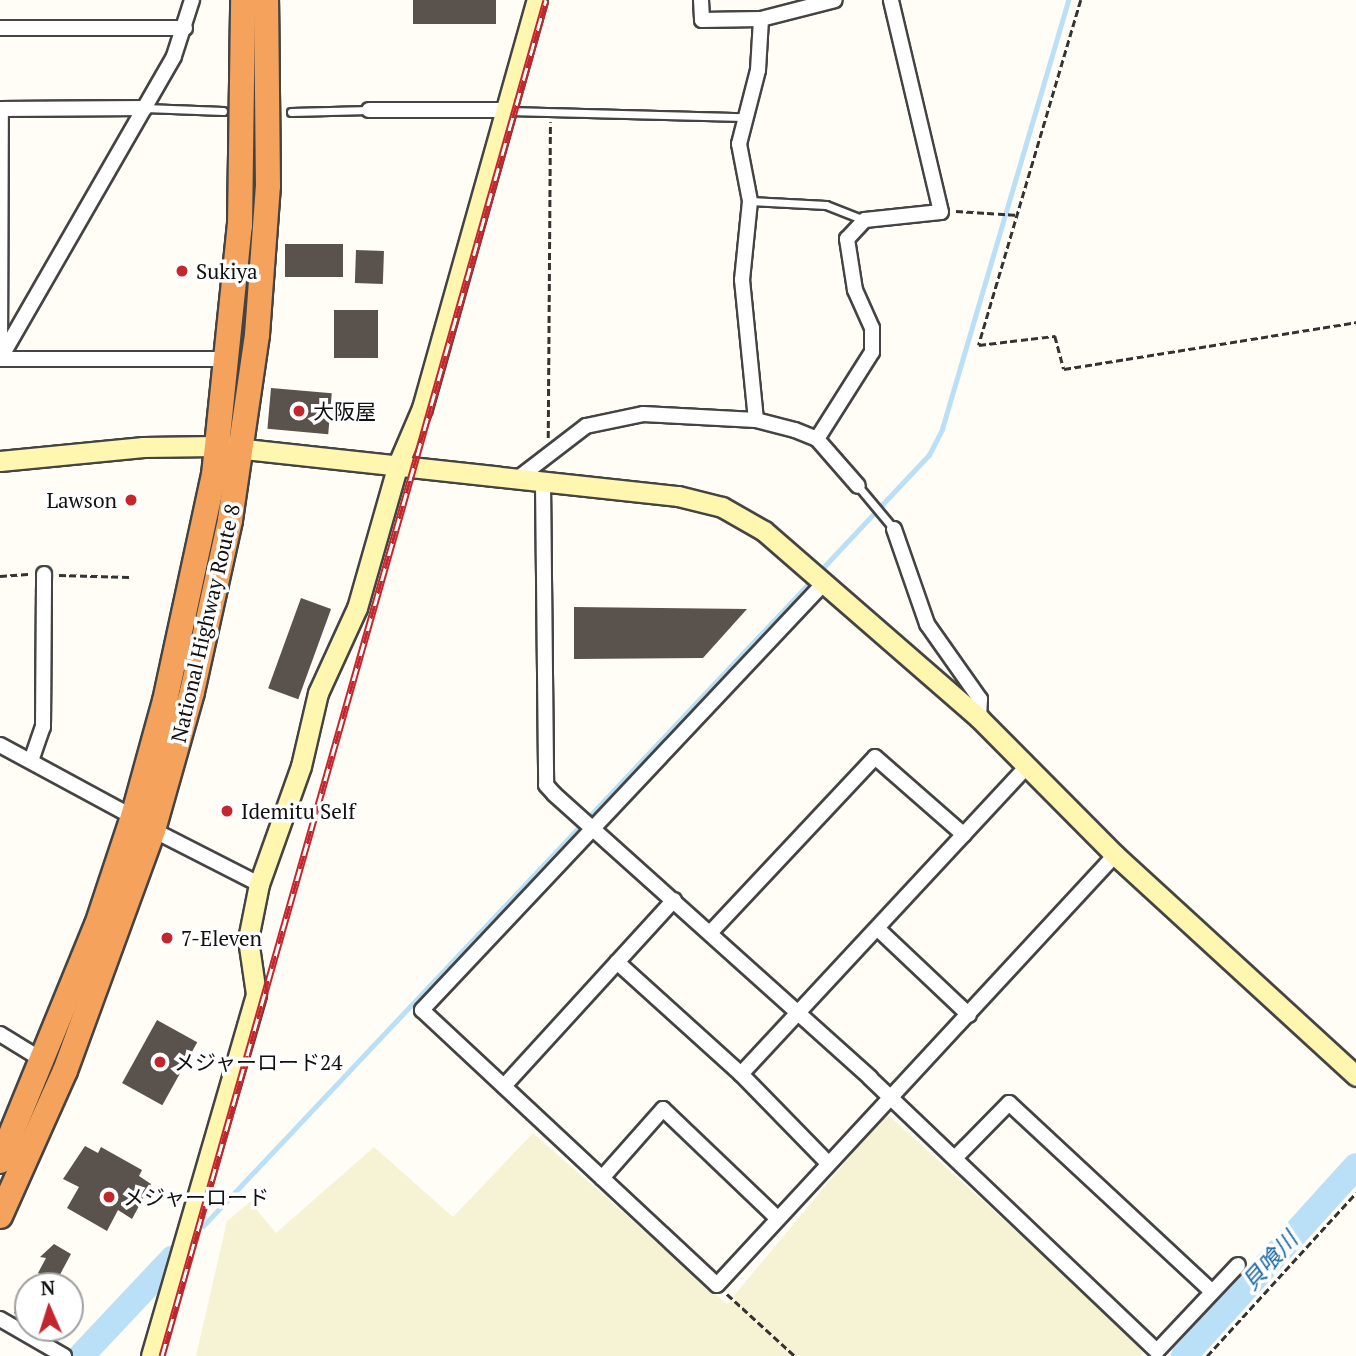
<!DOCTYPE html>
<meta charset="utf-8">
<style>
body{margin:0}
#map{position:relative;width:1356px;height:1356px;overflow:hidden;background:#fffdf5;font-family:"PT Serif","Noto Sans JP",serif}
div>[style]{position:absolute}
.farmland>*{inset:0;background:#f6f3d4}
.stream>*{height:4.5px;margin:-2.25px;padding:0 2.25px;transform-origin:2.25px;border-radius:2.25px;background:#b9e0f7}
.river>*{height:26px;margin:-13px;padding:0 13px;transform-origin:13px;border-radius:13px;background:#b9e0f7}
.building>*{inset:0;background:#5a524d;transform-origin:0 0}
.path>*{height:2.5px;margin-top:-1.25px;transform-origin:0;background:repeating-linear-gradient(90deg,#333 0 7px,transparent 0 10.5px)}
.roads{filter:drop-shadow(2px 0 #444) drop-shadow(-2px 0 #444) drop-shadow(0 2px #444) drop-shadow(0 -2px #444)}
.lane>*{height:7px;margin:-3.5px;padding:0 3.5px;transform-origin:3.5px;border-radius:3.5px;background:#fff}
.street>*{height:14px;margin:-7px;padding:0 7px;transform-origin:7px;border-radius:7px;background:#fff}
.secondary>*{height:19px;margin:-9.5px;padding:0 9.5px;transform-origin:9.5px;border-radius:9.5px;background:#fff6b0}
.highway>*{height:24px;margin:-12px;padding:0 12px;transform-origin:12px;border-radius:12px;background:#f5a25d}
.rail>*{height:7px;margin-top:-3.5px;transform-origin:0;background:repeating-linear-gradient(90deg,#fff 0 13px,#c4262e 0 26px);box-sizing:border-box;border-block:2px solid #c4262e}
.dots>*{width:19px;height:19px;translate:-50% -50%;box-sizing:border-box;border:4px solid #fff;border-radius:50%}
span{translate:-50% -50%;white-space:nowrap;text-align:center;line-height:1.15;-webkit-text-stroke:7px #fff;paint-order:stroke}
.poi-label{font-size:21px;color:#111}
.left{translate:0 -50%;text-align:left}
.right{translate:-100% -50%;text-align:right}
.street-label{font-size:21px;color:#111}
.water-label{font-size:23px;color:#1768a6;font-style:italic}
.north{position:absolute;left:14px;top:1272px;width:70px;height:70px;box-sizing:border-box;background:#fff;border:2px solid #a0a0a0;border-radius:50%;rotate:357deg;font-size:19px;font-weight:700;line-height:28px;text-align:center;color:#111}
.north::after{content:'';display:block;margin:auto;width:24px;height:32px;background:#c4262e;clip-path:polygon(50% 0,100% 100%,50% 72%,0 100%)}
</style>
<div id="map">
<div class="farmland">
<i style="clip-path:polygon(886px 1113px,1146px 1349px,1140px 1356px,196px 1356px,227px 1221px,250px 1202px,276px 1233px,374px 1147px,453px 1217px,533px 1133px,727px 1304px)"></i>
</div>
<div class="stream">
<i style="left:818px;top:573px;width:162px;rotate:-46.8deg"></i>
<i style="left:929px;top:455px;width:29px;rotate:-63deg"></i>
<i style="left:942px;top:429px;width:447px;rotate:-73.6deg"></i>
<i style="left:203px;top:1226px;width:888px;rotate:-46.69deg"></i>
</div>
<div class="river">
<i style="left:82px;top:1355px;width:132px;rotate:-46.8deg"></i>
<i style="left:1184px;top:1356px;width:256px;rotate:-47.8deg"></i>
</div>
<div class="building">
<i style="left:413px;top:0;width:83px;height:24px"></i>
<i style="left:285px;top:244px;width:58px;height:33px"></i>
<i style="left:356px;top:250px;width:28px;height:33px;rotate:2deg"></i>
<i style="left:334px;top:310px;width:44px;height:48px"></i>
<i style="left:271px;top:388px;width:61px;height:41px;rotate:5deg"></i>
<i style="left:301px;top:598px;width:32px;height:96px;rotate:20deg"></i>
<i style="clip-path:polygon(574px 607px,747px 609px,703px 658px,574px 659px)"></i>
<i style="left:157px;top:1020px;width:46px;height:72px;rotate:29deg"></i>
<i style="clip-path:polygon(85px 1146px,98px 1153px,101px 1147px,142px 1170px,139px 1176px,151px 1184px,132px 1219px,118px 1210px,107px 1231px,67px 1208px,79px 1187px,63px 1179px)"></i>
<i style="clip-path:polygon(54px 1244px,71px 1254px,56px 1282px,38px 1273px,46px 1258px,40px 1257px)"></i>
<i style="clip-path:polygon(28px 1290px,28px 1320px,14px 1313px)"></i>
</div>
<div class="path">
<i style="left:1081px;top:0;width:360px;rotate:106.5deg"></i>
<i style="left:979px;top:345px;width:77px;rotate:-6.8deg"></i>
<i style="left:1055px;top:336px;width:34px;rotate:75deg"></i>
<i style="left:1064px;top:369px;width:296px;rotate:-9.1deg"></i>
<i style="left:956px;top:211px;width:63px;rotate:3.6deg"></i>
<i style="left:548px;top:438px;width:316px;rotate:-89.6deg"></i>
<i style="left:59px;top:575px;width:70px;rotate:1.6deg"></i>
<i style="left:0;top:576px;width:31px;rotate:-4deg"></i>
<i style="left:727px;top:1294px;width:92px;rotate:42.4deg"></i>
<i style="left:1207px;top:1356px;width:221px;rotate:-47.6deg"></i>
</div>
<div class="roads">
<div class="lane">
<i style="left:145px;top:108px;width:78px;rotate:2.2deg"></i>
<i style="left:509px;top:111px;width:234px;rotate:1.5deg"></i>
<i style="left:291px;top:112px;width:78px;rotate:-1.5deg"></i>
<i style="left:750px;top:201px;width:76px;rotate:3deg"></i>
<i style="left:826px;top:205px;width:41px;rotate:21.5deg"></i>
<i style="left:858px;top:486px;width:56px;rotate:50.1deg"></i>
</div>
<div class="street">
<i style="left:701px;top:0;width:20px;rotate:87deg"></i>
<i style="left:702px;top:20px;width:59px;rotate:-1deg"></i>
<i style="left:761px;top:19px;width:76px;rotate:-14.4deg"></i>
<i style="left:0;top:28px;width:185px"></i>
<i style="left:0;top:109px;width:145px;rotate:-0.4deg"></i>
<i style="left:369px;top:110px;width:133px"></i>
<i style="left:0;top:358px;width:249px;rotate:-89.8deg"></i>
<i style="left:0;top:359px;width:349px;rotate:-60.1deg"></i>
<i style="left:174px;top:56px;width:59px;rotate:-72.2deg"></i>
<i style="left:0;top:359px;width:228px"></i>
<i style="left:756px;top:420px;width:141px;rotate:-95.7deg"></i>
<i style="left:742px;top:280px;width:79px;rotate:-84.2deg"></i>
<i style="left:750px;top:201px;width:58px;rotate:-100.9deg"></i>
<i style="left:739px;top:144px;width:76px;rotate:-75.6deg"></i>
<i style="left:758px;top:70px;width:51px;rotate:-86.6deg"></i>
<i style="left:817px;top:439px;width:103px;rotate:-57.7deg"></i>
<i style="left:872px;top:352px;width:24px;rotate:-90deg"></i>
<i style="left:872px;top:328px;width:42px;rotate:-114.1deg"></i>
<i style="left:855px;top:290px;width:52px;rotate:-98.9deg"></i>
<i style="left:847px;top:239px;width:26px;rotate:-47deg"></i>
<i style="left:865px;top:220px;width:76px;rotate:-6deg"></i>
<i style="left:941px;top:212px;width:218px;rotate:-103.3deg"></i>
<i style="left:517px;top:479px;width:87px;rotate:-37.5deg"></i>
<i style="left:586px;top:426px;width:58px;rotate:-11.9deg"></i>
<i style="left:643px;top:414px;width:113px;rotate:3deg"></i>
<i style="left:756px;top:420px;width:40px;rotate:14.4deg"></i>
<i style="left:795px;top:430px;width:24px;rotate:22deg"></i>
<i style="left:817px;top:439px;width:62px;rotate:48.9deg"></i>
<i style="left:543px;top:482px;width:303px;rotate:89.4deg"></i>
<i style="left:546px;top:785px;width:12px;rotate:48deg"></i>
<i style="left:554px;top:794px;width:425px;rotate:41.9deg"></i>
<i style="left:870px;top:1078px;width:396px;rotate:43.6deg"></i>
<i style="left:1157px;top:1351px;width:118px;rotate:-46.7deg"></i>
<i style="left:894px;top:529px;width:101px;rotate:70.8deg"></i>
<i style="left:927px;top:624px;width:92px;rotate:54.8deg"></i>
<i style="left:980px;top:699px;width:19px;rotate:93deg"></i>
<i style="left:825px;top:582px;width:588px;rotate:133.28deg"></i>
<i style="left:422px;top:1010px;width:403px;rotate:43deg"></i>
<i style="left:717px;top:1285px;width:586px;rotate:-47.21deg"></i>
<i style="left:0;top:745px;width:151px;rotate:28.4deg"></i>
<i style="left:31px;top:761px;width:36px;rotate:-71deg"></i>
<i style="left:43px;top:727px;width:153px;rotate:-89.6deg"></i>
<i style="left:153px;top:830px;width:119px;rotate:27deg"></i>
<i style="left:878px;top:929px;width:125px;rotate:43.4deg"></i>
<i style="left:710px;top:933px;width:241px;rotate:-46.8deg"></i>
<i style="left:875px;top:757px;width:118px;rotate:41.2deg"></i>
<i style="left:617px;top:962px;width:167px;rotate:42.1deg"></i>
<i style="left:741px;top:1074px;width:124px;rotate:45.7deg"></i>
<i style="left:0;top:1034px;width:52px;rotate:31.5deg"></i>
<i style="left:741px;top:1074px;width:417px;rotate:-47.1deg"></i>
<i style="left:504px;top:1086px;width:252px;rotate:-47.6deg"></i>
<i style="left:955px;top:1158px;width:77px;rotate:-45.5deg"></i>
<i style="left:1009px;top:1103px;width:276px;rotate:42.9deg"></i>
<i style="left:602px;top:1178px;width:92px;rotate:-48.5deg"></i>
<i style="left:663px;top:1109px;width:158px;rotate:43.7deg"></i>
<i style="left:0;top:1319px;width:74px;rotate:30deg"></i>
</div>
<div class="secondary">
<i style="left:0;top:461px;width:144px;rotate:-5.6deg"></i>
<i style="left:143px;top:447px;width:74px;rotate:-0.8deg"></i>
<i style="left:217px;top:446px;width:464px;rotate:6.2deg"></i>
<i style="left:678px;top:496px;width:45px;rotate:14deg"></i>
<i style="left:722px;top:507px;width:48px;rotate:29.7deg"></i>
<i style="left:764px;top:531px;width:285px;rotate:41deg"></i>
<i style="left:979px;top:718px;width:193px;rotate:45.2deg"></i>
<i style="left:1115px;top:855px;width:327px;rotate:42.5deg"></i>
<i style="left:151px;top:1356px;width:377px;rotate:-73.8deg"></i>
<i style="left:256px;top:994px;width:56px;rotate:-98.3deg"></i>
<i style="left:248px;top:939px;width:56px;rotate:-78.7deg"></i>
<i style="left:259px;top:884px;width:125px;rotate:-70.4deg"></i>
<i style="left:301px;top:766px;width:75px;rotate:-76.9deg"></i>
<i style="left:318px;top:693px;width:94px;rotate:-65.4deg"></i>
<i style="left:357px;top:608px;width:150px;rotate:-74.1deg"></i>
<i style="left:398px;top:464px;width:61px;rotate:-66.8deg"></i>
<i style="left:422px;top:408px;width:424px;rotate:-74.3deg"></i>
</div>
<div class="highway">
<i style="left:0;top:1161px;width:255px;rotate:-67.7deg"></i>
<i style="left:97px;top:925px;width:114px;rotate:-71.6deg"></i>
<i style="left:133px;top:817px;width:120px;rotate:-74.6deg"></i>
<i style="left:165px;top:701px;width:231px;rotate:-77.8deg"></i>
<i style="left:214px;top:475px;width:251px;rotate:-84.1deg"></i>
<i style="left:240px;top:225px;width:225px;rotate:-89.2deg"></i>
<i style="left:0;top:1216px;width:159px;rotate:-65.9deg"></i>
<i style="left:65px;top:1071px;width:257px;rotate:-69.9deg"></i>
<i style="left:153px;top:830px;width:143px;rotate:-74.2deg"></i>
<i style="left:192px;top:692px;width:176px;rotate:-77.5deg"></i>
<i style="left:230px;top:520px;width:187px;rotate:-81.7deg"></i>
<i style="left:257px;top:335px;width:149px;rotate:-85.8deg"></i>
<i style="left:268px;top:186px;width:186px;rotate:-90.6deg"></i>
</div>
</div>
<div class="rail">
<i style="left:162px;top:1356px;width:1409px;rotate:-74.19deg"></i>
</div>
<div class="dots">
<i style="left:182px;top:271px;background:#c4262e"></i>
<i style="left:299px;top:411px;background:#c4262e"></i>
<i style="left:131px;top:500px;background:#c4262e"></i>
<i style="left:227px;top:811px;background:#c4262e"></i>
<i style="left:167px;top:938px;background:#c4262e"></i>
<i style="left:160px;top:1062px;background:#c4262e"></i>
<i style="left:109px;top:1197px;background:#c4262e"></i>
</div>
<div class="poi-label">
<span class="left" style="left:196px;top:271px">Sukiya</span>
<span class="left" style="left:313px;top:411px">大阪屋</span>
<span class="right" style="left:117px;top:500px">Lawson</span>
<span class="left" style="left:241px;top:811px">Idemitu Self</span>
<span class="left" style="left:181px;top:938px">7-Eleven</span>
<span class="left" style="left:174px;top:1062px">メジャーロード24</span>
<span class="left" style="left:123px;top:1197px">メジャーロード</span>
</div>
<div class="street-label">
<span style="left:205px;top:623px;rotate:-77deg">National Highway Route 8</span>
</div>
<div class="water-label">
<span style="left:1270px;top:1261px;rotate:-48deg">貝喰川</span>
</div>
<div class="north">N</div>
</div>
